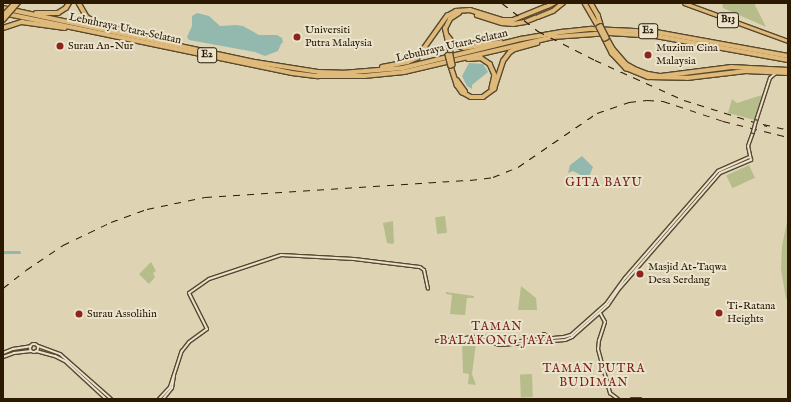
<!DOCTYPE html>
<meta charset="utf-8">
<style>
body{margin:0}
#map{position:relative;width:791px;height:402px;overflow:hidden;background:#ded4b4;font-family:"IM FELL English",serif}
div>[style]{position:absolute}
.green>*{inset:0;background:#b6bc8a;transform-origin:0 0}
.water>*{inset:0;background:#93b8ae}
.river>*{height:3px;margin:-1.5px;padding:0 1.5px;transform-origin:1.5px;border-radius:1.5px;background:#93b8ae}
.roads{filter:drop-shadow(1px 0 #58482e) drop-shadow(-1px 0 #58482e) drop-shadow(0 1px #58482e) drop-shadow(0 -1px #58482e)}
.tertiary>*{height:2px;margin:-1px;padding:0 1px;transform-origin:1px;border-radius:1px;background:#eae3ce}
.tertiary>.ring{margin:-1px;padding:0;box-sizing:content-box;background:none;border:2px solid #eae3ce;border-radius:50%}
.primary>*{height:3px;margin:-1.5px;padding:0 1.5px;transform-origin:1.5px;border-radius:1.5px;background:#dfba7a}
.motorway>*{height:3.5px;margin:-1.75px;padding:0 1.75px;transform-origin:1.75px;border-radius:1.75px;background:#dfba7a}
.rail>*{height:1px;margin-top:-0.5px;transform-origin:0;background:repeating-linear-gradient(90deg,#2c1901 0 7px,transparent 0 14px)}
.bridges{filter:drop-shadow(1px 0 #58482e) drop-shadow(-1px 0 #58482e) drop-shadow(0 1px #58482e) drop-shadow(0 -1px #58482e)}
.tertiary-bridge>*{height:2px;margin:-1px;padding:0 1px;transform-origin:1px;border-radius:1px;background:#eae3ce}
.motorway-bridge>*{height:3.5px;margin:-1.75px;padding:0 1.75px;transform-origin:1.75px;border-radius:1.75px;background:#dfba7a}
.dots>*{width:11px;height:11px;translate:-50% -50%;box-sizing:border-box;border:2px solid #eae3ce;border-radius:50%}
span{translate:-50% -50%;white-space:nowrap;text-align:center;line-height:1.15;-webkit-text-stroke:4px #eae3ce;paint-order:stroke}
.shield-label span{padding:1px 3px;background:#eae3ce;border:1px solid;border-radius:3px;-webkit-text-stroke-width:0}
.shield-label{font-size:10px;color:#2c1901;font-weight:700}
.street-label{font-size:11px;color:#2c1901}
.poi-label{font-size:11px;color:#2c1901}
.left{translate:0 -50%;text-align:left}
.neighbourhood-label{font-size:12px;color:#7a1f14;letter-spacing:1px}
.frame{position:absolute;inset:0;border:4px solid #2c1901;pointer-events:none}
</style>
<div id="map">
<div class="green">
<i style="clip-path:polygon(722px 3px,754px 3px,766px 27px,723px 8px)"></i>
<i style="clip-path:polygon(762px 95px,755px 120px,728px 113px,732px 99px,737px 103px)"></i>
<i style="left:749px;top:165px;width:14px;height:25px;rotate:65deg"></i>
<i style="left:445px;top:216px;width:17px;height:10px;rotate:83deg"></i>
<i style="clip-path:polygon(788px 217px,788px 298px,786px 299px,781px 269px,782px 246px)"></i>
<i style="clip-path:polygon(393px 221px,394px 243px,392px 244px,387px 243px,383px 223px)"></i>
<i style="clip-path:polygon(151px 262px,156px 271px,153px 273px,155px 277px,149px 284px,139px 274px)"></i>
<i style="clip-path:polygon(521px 286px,536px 298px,537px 310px,518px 310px)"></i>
<i style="clip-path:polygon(446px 292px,474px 296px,474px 298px,467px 298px,465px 315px,450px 314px,452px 295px,446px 294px)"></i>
<i style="clip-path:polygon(462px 342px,474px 342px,476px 343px,472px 374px,476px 385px,468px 384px,469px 374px,463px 373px)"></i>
<i style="left:532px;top:374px;width:23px;height:12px;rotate:88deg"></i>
</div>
<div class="water">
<i style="clip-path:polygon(197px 13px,209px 16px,220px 26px,236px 25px,243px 26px,259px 35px,277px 35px,282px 38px,283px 42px,281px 44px,278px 51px,265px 56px,255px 52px,189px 40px,187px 37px,192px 26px,192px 16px)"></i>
<i style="clip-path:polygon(469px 63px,483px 64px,488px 72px,472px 85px,472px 89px,467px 86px,462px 76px)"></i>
<i style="clip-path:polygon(582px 156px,593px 167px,588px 179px,573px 171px,568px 173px,570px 165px)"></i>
</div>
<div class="river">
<i style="left:3px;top:252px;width:16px"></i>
</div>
<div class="roads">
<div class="tertiary">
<i style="left:756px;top:121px;width:45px;rotate:-72deg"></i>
<i style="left:770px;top:78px;width:8px;rotate:-40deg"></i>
<i style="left:600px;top:313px;width:10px;rotate:61deg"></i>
<i style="left:605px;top:322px;width:19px;rotate:108deg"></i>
<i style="left:599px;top:340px;width:9px;rotate:96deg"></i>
<i style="left:598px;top:349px;width:46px;rotate:74.7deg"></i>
<i style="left:610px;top:393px;width:10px;rotate:37deg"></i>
<i style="left:541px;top:338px;width:5px;rotate:-53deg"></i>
<i style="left:544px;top:334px;width:6px;rotate:39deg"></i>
<i style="left:437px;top:341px;width:45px;rotate:-2.5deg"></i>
<i style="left:482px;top:339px;width:18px;rotate:19deg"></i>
<i style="left:499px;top:345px;width:66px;rotate:-4.3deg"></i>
<i style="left:565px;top:340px;width:8px;rotate:-23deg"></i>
<i style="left:572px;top:337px;width:48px;rotate:-41.6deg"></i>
<i style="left:608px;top:305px;width:18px;rotate:-56deg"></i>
<i style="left:618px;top:290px;width:155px;rotate:-48.9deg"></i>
<i style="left:720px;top:173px;width:34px;rotate:-23deg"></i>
<i style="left:751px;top:160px;width:14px;rotate:-102deg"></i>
<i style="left:748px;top:146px;width:15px;rotate:-70deg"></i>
<i style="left:439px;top:341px;width:44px;rotate:-6.5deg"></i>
<i style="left:483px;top:336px;width:17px;rotate:24deg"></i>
<i style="left:499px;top:343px;width:65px;rotate:-5.3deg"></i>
<i style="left:564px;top:337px;width:7px;rotate:-16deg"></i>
<i style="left:571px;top:335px;width:47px;rotate:-41.5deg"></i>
<i style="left:606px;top:304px;width:32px;rotate:-54deg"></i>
<i style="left:625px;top:278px;width:142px;rotate:-49deg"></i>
<i style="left:718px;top:171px;width:34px;rotate:-24deg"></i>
<i class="ring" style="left:30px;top:344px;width:6px;height:6px"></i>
<i style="left:38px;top:346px;width:23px;rotate:20deg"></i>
<i style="left:60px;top:354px;width:68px;rotate:41.4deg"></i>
<i style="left:36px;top:351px;width:20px;rotate:15deg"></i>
<i style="left:55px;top:356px;width:11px;rotate:27deg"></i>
<i style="left:65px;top:361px;width:56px;rotate:42.8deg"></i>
<i style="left:3px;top:353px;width:11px;rotate:-22deg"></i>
<i style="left:13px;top:349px;width:18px;rotate:-9deg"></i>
<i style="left:3px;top:357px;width:12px;rotate:-20deg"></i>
<i style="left:14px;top:353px;width:17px;rotate:-7deg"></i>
<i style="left:159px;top:399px;width:16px;rotate:-47deg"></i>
<i style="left:170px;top:387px;width:38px;rotate:-72deg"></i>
<i style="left:182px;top:351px;width:11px;rotate:-52deg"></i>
<i style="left:189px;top:342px;width:22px;rotate:-36deg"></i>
<i style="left:207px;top:329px;width:40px;rotate:-116.6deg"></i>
<i style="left:189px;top:293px;width:24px;rotate:-35deg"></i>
<i style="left:209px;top:279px;width:76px;rotate:-18.4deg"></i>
<i style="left:281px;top:255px;width:73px;rotate:3.1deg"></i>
<i style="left:354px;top:259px;width:66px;rotate:6.9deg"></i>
<i style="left:420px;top:267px;width:5px;rotate:37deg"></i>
<i style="left:424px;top:270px;width:19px;rotate:78deg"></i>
<i style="left:163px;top:399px;width:14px;rotate:-51deg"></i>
<i style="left:172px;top:388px;width:13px;rotate:-81deg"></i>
<i style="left:632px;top:399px;width:8px"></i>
</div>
<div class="primary">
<i style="left:684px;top:3px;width:111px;rotate:20.1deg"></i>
</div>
<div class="motorway">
<i style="left:79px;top:3px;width:16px;rotate:60deg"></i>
<i style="left:87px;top:17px;width:12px;rotate:31deg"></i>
<i style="left:97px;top:23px;width:45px;rotate:15.6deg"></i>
<i style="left:585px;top:3px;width:28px;rotate:60deg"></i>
<i style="left:591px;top:3px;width:14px;rotate:60deg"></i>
<i style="left:598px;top:15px;width:10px;rotate:73deg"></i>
<i style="left:548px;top:6px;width:7px;rotate:-27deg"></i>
<i style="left:3px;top:8px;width:258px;rotate:12.1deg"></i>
<i style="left:255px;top:62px;width:65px;rotate:8.9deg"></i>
<i style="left:319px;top:72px;width:23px;rotate:2deg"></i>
<i style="left:342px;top:73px;width:61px;rotate:-4.7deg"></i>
<i style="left:403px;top:68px;width:122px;rotate:-13.8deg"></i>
<i style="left:521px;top:39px;width:42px;rotate:-9.7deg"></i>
<i style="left:562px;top:32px;width:30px;rotate:-6deg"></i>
<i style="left:592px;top:29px;width:64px;rotate:2.7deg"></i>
<i style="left:656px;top:32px;width:134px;rotate:10.3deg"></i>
<i style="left:3px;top:13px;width:295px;rotate:11.7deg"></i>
<i style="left:292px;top:73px;width:26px;rotate:7deg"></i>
<i style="left:318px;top:76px;width:46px"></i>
<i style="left:364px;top:76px;width:40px;rotate:-5.7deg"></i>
<i style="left:404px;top:72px;width:153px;rotate:-13.2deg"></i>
<i style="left:553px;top:37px;width:56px;rotate:-4.1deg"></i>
<i style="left:609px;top:33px;width:47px;rotate:3.7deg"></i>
<i style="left:656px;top:36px;width:134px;rotate:10.3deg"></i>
<i style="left:36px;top:13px;width:22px"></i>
<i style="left:58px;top:13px;width:9px;rotate:-32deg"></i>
<i style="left:66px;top:8px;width:6px;rotate:-59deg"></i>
<i style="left:477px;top:15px;width:26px;rotate:18deg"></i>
<i style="left:502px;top:23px;width:11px;rotate:5deg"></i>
<i style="left:513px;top:24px;width:12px;rotate:-9deg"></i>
<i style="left:525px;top:22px;width:11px;rotate:-22deg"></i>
<i style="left:538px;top:17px;width:16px;rotate:-22deg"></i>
<i style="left:553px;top:11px;width:13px;rotate:-39deg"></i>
<i style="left:3px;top:28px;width:20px;rotate:-18deg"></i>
<i style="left:22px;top:22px;width:43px;rotate:7.9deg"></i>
<i style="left:448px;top:36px;width:11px;rotate:52deg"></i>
<i style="left:455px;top:45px;width:9px;rotate:18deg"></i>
<i style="left:464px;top:48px;width:37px;rotate:-9deg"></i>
<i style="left:607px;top:38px;width:13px;rotate:61deg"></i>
<i style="left:613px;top:49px;width:20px;rotate:49deg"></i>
<i style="left:626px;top:64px;width:13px;rotate:29deg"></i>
<i style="left:637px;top:70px;width:12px;rotate:20deg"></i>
<i style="left:648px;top:74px;width:13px;rotate:9deg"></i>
<i style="left:661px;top:76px;width:71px;rotate:-7.3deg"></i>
<i style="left:731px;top:67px;width:57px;rotate:3deg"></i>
<i style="left:605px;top:39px;width:16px;rotate:63deg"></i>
<i style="left:612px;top:53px;width:21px;rotate:47deg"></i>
<i style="left:626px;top:68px;width:24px;rotate:22deg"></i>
<i style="left:648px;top:77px;width:39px;rotate:1deg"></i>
<i style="left:687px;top:78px;width:59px;rotate:-6.8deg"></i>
<i style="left:746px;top:71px;width:42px;rotate:2.7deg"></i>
<i style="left:451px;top:55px;width:27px;rotate:-103deg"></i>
<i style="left:445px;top:29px;width:11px;rotate:-63deg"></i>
<i style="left:450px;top:19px;width:11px;rotate:-34deg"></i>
<i style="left:468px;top:59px;width:13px;rotate:-4deg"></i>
<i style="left:481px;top:58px;width:11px;rotate:34deg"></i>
<i style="left:490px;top:64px;width:12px;rotate:66deg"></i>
<i style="left:495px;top:75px;width:13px;rotate:103deg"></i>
<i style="left:451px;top:66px;width:20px;rotate:72deg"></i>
<i style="left:457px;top:85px;width:9px;rotate:54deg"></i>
<i style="left:462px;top:92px;width:10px;rotate:29deg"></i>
<i style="left:471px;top:97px;width:12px"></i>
<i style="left:483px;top:97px;width:14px;rotate:-36deg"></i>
<i style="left:494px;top:89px;width:29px;rotate:-72deg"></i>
<i style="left:503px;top:61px;width:11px;rotate:-52deg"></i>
<i style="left:510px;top:52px;width:6px;rotate:-31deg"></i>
<i style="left:515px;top:49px;width:23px;rotate:-15deg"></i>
<i style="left:382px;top:67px;width:26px;rotate:-11deg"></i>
<i style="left:408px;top:62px;width:10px;rotate:-24deg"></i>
<i style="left:417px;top:58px;width:52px;rotate:-54.5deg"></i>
<i style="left:447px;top:16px;width:10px;rotate:-29deg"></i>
<i style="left:456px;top:11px;width:14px;rotate:-4deg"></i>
<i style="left:470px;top:10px;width:34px;rotate:17deg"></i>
<i style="left:502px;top:20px;width:11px"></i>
<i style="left:513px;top:20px;width:35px;rotate:-22deg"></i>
<i style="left:457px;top:80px;width:14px;rotate:54deg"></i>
</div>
</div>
<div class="rail">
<i style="left:502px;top:3px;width:46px;rotate:37.9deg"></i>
<i style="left:538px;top:31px;width:64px;rotate:27deg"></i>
<i style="left:595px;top:60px;width:98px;rotate:24.2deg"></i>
<i style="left:684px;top:100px;width:87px;rotate:17.4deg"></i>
<i style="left:763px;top:124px;width:26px;rotate:13deg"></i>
<i style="left:3px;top:288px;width:29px;rotate:-38deg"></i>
<i style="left:26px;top:270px;width:45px;rotate:-34deg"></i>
<i style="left:63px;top:245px;width:53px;rotate:-25.6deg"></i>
<i style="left:111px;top:222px;width:38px;rotate:-20deg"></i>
<i style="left:147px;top:209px;width:59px;rotate:-11.7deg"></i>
<i style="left:205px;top:197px;width:266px;rotate:-3.7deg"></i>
<i style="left:470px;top:180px;width:23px;rotate:-7deg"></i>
<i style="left:493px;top:177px;width:27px;rotate:-22deg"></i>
<i style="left:518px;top:167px;width:96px;rotate:-34.4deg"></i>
<i style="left:597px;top:113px;width:34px;rotate:-19deg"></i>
<i style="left:629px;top:102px;width:18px;rotate:-6deg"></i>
<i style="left:647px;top:100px;width:16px;rotate:4deg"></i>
<i style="left:663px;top:101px;width:63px;rotate:18.4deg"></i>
<i style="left:723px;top:121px;width:67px;rotate:13.8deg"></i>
</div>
<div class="bridges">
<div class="tertiary-bridge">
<i style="left:753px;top:132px;width:11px;rotate:-75deg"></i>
</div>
<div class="motorway-bridge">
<i style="left:3px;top:16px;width:18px;rotate:-47deg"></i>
<i style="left:3px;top:20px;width:23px;rotate:-49deg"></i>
<i style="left:601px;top:26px;width:13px;rotate:63deg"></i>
<i style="left:599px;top:27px;width:13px;rotate:63deg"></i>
<i style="left:448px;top:55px;width:11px;rotate:75deg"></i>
<i style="left:451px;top:55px;width:10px;rotate:79deg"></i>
</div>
</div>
<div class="dots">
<i style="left:297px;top:37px;background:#8f2418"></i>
<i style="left:60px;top:46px;background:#8f2418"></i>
<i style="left:648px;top:55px;background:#8f2418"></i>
<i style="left:640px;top:274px;background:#8f2418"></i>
<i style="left:719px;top:313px;background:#8f2418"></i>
<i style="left:79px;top:314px;background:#8f2418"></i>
</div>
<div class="shield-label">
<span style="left:728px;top:20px">B13</span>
<span style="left:648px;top:31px">E2</span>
<span style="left:207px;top:55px">E2</span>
</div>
<div class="street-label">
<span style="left:125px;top:29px;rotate:12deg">Lebuhraya Utara–Selatan</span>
<span style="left:452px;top:46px;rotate:-13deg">Lebuhraya Utara–Selatan</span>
</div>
<div class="poi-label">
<span class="left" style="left:305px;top:37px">Universiti<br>Putra Malaysia</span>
<span class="left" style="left:68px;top:46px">Surau An-Nur</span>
<span class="left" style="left:656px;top:55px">Muzium Cina<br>Malaysia</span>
<span class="left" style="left:648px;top:274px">Masjid At-Taqwa<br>Desa Serdang</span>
<span class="left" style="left:727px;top:313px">Ti-Ratana<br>Heights</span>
<span class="left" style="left:87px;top:314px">Surau Assolihin</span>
</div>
<div class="neighbourhood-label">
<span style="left:604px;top:183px">GITA BAYU</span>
<span style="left:497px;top:334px">TAMAN<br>BALAKONG JAYA</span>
<span style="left:594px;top:376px">TAMAN PUTRA<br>BUDIMAN</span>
</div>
<div class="frame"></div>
</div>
